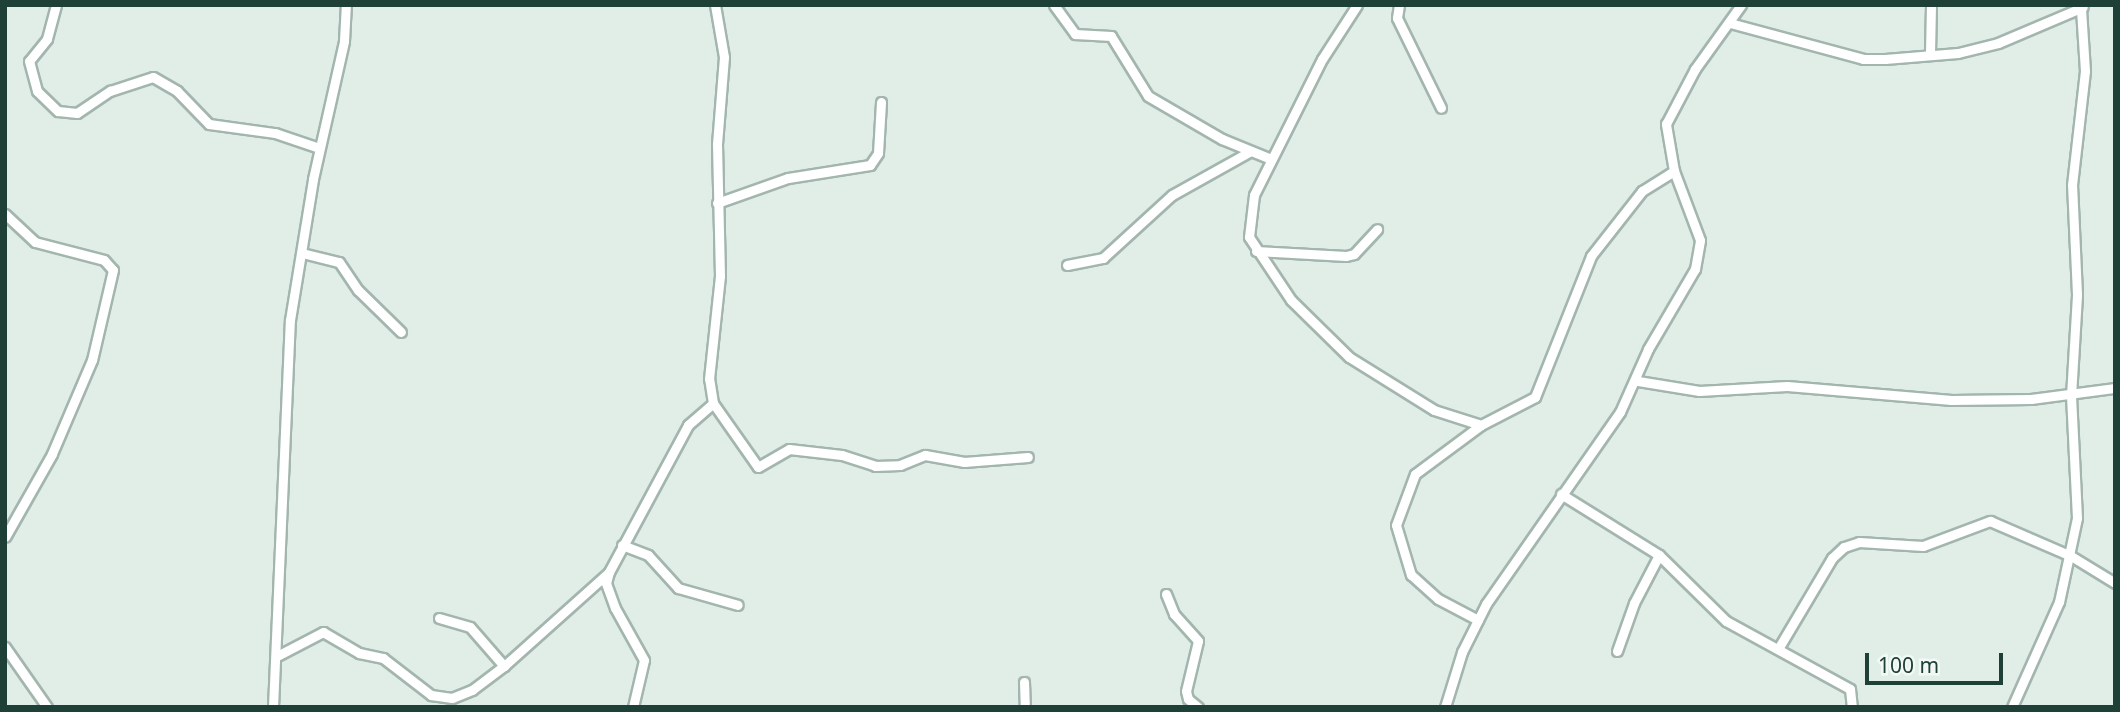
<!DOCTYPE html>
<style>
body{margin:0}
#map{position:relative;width:2120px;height:712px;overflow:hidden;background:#e1ede7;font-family:"Noto Sans",sans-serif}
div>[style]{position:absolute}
.roads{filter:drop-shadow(2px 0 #a3b6ae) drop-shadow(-2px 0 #a3b6ae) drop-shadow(0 2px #a3b6ae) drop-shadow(0 -2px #a3b6ae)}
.street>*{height:9px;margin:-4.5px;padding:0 4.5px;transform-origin:4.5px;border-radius:4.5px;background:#fff}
span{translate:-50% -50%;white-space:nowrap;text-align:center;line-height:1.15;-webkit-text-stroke:5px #f2f9f5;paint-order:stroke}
.frame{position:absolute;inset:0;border:7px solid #1f4036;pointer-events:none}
.scale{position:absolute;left:1865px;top:653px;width:138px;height:32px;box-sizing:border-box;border:4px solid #1f4036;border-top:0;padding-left:9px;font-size:21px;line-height:24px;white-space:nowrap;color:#1f4036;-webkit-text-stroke:5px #f2f9f5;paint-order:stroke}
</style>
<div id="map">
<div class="roads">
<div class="street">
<i style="left:56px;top:5px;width:35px;rotate:105deg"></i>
<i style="left:47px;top:39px;width:28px;rotate:129deg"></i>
<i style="left:29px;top:61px;width:31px;rotate:75deg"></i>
<i style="left:37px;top:91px;width:29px;rotate:44deg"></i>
<i style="left:58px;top:111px;width:19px;rotate:6deg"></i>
<i style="left:77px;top:113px;width:40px;rotate:-34deg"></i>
<i style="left:110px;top:91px;width:45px;rotate:-18deg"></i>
<i style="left:153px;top:77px;width:28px;rotate:30deg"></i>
<i style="left:177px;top:91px;width:46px;rotate:45.9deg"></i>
<i style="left:209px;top:124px;width:67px;rotate:7.8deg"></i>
<i style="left:275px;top:133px;width:46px;rotate:18.8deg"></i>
<i style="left:1054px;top:5px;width:36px;rotate:54deg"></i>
<i style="left:1075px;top:34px;width:36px;rotate:3deg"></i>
<i style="left:1111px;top:36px;width:70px;rotate:58.3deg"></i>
<i style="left:1148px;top:96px;width:86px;rotate:30.2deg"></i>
<i style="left:1222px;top:139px;width:53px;rotate:22.2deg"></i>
<i style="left:1357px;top:5px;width:64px;rotate:122.9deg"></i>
<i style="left:1322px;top:59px;width:152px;rotate:116.6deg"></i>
<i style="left:1254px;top:195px;width:42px;rotate:96.8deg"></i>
<i style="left:1249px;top:237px;width:76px;rotate:56.3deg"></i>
<i style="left:1291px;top:300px;width:81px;rotate:44.5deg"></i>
<i style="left:1349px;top:357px;width:100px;rotate:31.9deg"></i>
<i style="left:1434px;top:410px;width:49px;rotate:17.7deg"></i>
<i style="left:1399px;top:5px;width:13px;rotate:99deg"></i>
<i style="left:1397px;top:18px;width:100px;rotate:63.9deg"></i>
<i style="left:1730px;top:23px;width:138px;rotate:15.1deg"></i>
<i style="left:1863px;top:59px;width:22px"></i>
<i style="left:1885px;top:59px;width:73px;rotate:-4.7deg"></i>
<i style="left:1958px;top:53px;width:41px;rotate:-14deg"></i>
<i style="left:1998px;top:43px;width:92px;rotate:-23deg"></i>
<i style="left:1930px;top:53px;width:48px;rotate:-88.8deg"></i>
<i style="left:717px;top:203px;width:75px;rotate:-19.4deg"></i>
<i style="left:788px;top:178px;width:83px;rotate:-9deg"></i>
<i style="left:870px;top:165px;width:14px;rotate:-56deg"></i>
<i style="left:878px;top:153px;width:51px;rotate:-86.6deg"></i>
<i style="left:5px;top:214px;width:41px;rotate:43deg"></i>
<i style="left:35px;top:242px;width:71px;rotate:14.6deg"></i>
<i style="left:104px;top:260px;width:13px;rotate:48deg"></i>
<i style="left:113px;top:270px;width:92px;rotate:103.1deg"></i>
<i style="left:92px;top:360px;width:102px;rotate:113.1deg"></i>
<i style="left:52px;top:454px;width:95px;rotate:119.5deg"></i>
<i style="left:1256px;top:251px;width:90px;rotate:3.2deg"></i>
<i style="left:1346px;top:256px;width:8px;rotate:-14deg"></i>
<i style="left:1354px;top:254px;width:34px;rotate:-47deg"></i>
<i style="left:302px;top:253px;width:38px;rotate:14deg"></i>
<i style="left:339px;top:262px;width:34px;rotate:56deg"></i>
<i style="left:358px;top:290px;width:60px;rotate:44.3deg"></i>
<i style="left:1067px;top:265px;width:37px;rotate:-11deg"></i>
<i style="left:1103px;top:258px;width:93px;rotate:-42.4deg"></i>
<i style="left:1172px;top:195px;width:88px;rotate:-29.2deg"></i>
<i style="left:1638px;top:381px;width:62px;rotate:9.3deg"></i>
<i style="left:1699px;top:391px;width:88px;rotate:-3.3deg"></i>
<i style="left:1787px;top:386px;width:165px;rotate:4.9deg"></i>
<i style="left:1951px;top:400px;width:80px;rotate:-0.7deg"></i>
<i style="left:2031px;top:399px;width:85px;rotate:-7.5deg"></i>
<i style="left:713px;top:403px;width:78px;rotate:54.9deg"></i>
<i style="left:758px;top:467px;width:36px;rotate:-30deg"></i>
<i style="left:789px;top:449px;width:53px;rotate:6.5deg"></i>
<i style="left:842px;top:455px;width:35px;rotate:18deg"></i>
<i style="left:875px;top:466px;width:25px;rotate:-2deg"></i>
<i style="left:900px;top:465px;width:27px;rotate:-22deg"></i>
<i style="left:925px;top:455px;width:40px;rotate:10deg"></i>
<i style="left:964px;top:462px;width:64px;rotate:-4.5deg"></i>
<i style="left:1561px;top:494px;width:115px;rotate:31.9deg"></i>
<i style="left:1659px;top:555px;width:94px;rotate:44.6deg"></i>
<i style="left:1726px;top:621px;width:141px;rotate:28.7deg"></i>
<i style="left:1850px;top:689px;width:18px;rotate:84deg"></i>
<i style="left:622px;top:545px;width:28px;rotate:21deg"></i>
<i style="left:648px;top:555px;width:45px;rotate:47.7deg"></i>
<i style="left:678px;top:588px;width:62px;rotate:15.8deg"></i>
<i style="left:1166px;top:594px;width:22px;rotate:68deg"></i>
<i style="left:1174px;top:614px;width:36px;rotate:48deg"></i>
<i style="left:1198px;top:641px;width:51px;rotate:103.5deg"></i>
<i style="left:1186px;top:691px;width:8px;rotate:76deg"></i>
<i style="left:1188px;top:699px;width:13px;rotate:39deg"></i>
<i style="left:439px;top:618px;width:32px;rotate:16deg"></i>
<i style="left:470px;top:627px;width:52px;rotate:48.9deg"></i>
<i style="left:1478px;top:620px;width:45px;rotate:-152.3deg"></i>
<i style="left:1438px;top:599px;width:36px;rotate:-138deg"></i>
<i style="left:1411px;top:575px;width:52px;rotate:-106.7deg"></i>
<i style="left:1396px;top:525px;width:54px;rotate:-69.6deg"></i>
<i style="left:1415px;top:474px;width:82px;rotate:-36.6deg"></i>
<i style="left:1481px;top:425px;width:61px;rotate:-27.4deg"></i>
<i style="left:1535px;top:397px;width:152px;rotate:-68.3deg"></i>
<i style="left:1591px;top:256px;width:83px;rotate:-51.9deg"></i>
<i style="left:1642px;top:191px;width:38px;rotate:-32deg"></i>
<i style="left:5px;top:647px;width:73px;rotate:55deg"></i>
<i style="left:1778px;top:649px;width:106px;rotate:-59.3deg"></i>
<i style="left:1832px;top:558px;width:16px;rotate:-43deg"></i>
<i style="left:1844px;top:547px;width:16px;rotate:-18deg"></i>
<i style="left:1859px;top:542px;width:64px;rotate:3.6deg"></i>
<i style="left:1923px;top:546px;width:72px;rotate:-20.5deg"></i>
<i style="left:1990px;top:521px;width:88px;rotate:23.4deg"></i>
<i style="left:2071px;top:556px;width:52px;rotate:31.5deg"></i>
<i style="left:1617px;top:651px;width:51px;rotate:-70.5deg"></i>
<i style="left:1634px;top:603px;width:54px;rotate:-62.5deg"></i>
<i style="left:277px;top:656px;width:52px;rotate:-27.6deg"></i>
<i style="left:323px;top:632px;width:42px;rotate:30.3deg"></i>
<i style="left:359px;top:653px;width:25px;rotate:12deg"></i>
<i style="left:383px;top:658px;width:61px;rotate:37.6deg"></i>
<i style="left:431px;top:695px;width:21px;rotate:8deg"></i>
<i style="left:452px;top:698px;width:22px;rotate:-22deg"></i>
<i style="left:472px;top:690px;width:40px;rotate:-37deg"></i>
<i style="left:504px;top:666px;width:141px;rotate:-41.8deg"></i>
<i style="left:1024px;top:682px;width:25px;rotate:88deg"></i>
<i style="left:273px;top:707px;width:387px;rotate:-87.5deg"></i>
<i style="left:290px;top:320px;width:143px;rotate:-80.7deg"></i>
<i style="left:313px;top:179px;width:141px;rotate:-77.3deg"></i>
<i style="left:344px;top:41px;width:36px;rotate:-87deg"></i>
<i style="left:633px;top:707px;width:48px;rotate:-76.8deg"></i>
<i style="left:644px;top:660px;width:60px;rotate:-119.1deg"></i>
<i style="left:615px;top:608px;width:27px;rotate:-110deg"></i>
<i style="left:606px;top:583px;width:11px;rotate:-75deg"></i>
<i style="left:609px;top:572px;width:167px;rotate:-61.7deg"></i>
<i style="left:688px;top:425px;width:33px;rotate:-41deg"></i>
<i style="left:713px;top:403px;width:24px;rotate:-99deg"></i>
<i style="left:709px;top:379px;width:104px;rotate:-83.9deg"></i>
<i style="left:720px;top:276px;width:132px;rotate:-91.3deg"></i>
<i style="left:717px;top:144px;width:87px;rotate:-85.4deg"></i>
<i style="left:724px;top:57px;width:53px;rotate:-99.8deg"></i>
<i style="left:1445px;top:707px;width:58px;rotate:-72.8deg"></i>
<i style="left:1462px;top:652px;width:54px;rotate:-63.4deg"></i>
<i style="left:1486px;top:604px;width:234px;rotate:-55.1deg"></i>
<i style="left:1620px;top:412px;width:69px;rotate:-66deg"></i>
<i style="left:1648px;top:349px;width:93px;rotate:-59.6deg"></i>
<i style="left:1695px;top:269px;width:29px;rotate:-80deg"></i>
<i style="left:1700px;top:240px;width:74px;rotate:-110.6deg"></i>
<i style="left:1674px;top:171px;width:48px;rotate:-99.7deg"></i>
<i style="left:1666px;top:124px;width:62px;rotate:-62.2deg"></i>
<i style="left:1695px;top:69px;width:79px;rotate:-54.3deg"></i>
<i style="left:2012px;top:707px;width:115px;rotate:-65.9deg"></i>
<i style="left:2059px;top:602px;width:86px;rotate:-77.9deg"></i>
<i style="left:2077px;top:518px;width:122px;rotate:-92.8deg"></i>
<i style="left:2071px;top:396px;width:102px;rotate:-86.6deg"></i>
<i style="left:2077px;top:294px;width:109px;rotate:-92.6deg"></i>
<i style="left:2072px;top:185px;width:115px;rotate:-83.5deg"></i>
<i style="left:2085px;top:71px;width:62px;rotate:-93.7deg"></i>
</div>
</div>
<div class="frame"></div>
<div class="scale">100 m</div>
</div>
